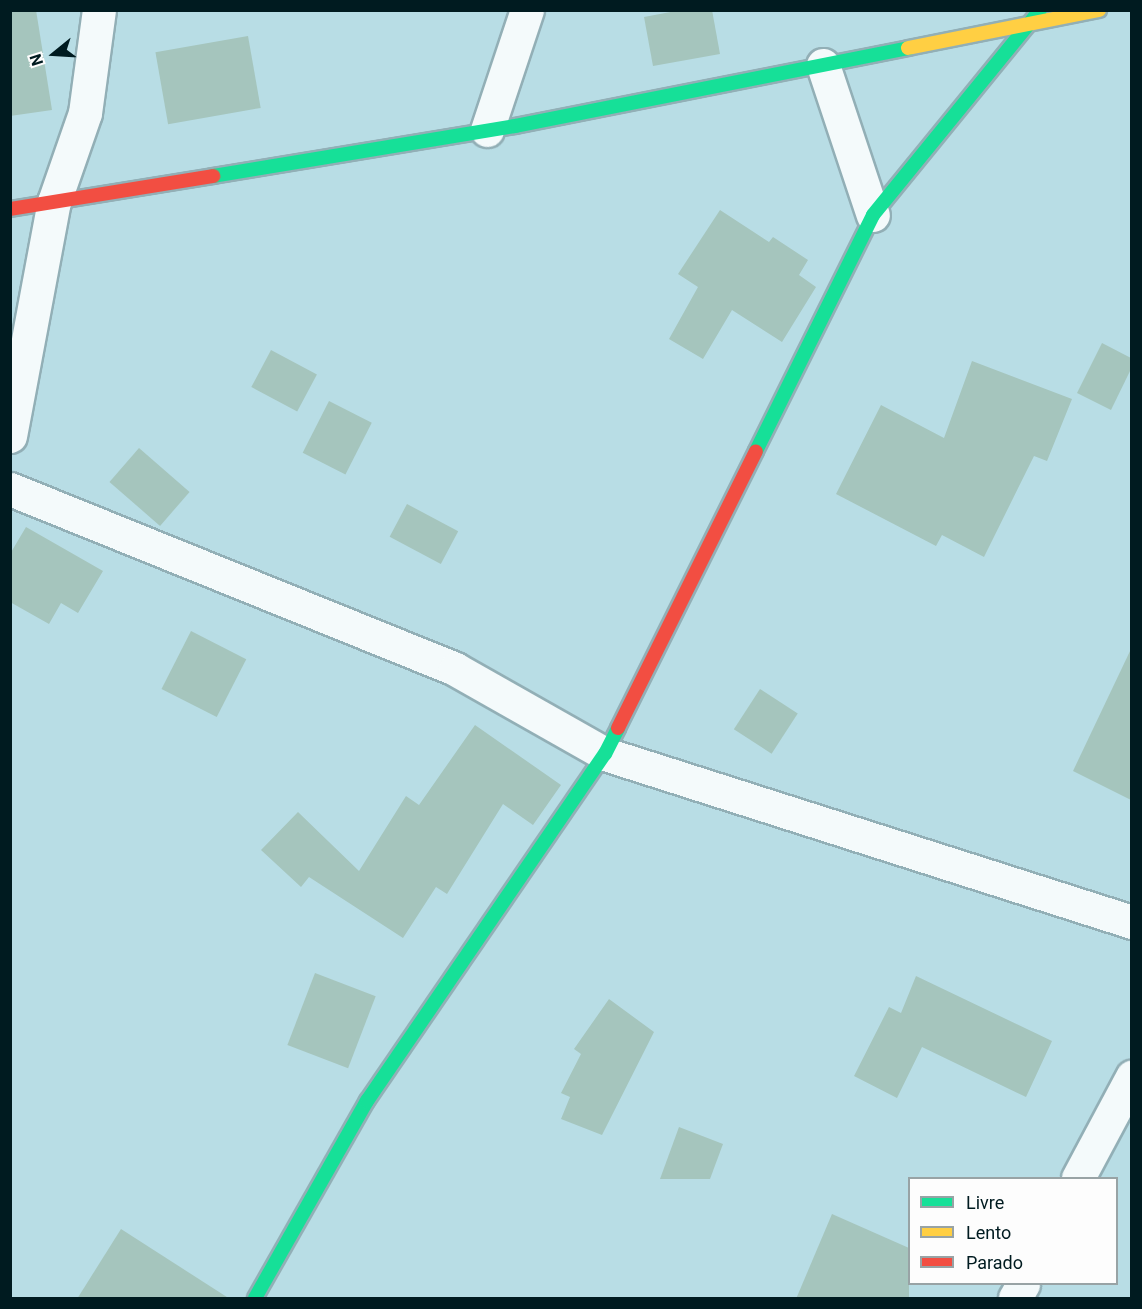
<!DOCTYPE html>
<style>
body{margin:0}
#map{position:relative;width:1142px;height:1309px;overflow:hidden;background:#b8dde5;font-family:Roboto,sans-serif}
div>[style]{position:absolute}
.building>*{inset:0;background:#a5c5bd;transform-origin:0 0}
.roads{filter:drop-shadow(2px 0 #92afb6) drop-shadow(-2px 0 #92afb6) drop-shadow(0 2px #92afb6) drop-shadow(0 -2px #92afb6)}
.street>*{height:33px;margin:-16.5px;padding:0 16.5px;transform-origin:16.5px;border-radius:16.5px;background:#f4fafb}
.fast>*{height:14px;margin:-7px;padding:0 7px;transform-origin:7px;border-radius:7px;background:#16e098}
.slow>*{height:14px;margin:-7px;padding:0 7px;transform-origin:7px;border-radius:7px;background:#ffcf43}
.jam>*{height:14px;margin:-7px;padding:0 7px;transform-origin:7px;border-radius:7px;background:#f24e42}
span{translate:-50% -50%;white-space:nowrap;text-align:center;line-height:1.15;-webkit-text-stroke:4.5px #fdfdfd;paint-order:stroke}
.frame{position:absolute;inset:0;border:12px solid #001b20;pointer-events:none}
.legend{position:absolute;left:908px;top:1177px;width:210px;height:108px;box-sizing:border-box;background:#fdfdfd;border:2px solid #98a3a5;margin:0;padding:8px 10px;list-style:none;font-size:18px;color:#001b20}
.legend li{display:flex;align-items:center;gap:12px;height:30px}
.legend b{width:30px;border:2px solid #98a3a5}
.north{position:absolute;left:24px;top:24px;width:60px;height:60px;-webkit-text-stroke:4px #fdfdfd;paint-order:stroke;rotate:252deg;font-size:16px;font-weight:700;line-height:24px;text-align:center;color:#001b20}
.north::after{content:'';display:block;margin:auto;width:21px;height:27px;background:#001b20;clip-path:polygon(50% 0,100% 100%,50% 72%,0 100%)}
</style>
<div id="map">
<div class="building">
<i style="clip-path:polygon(10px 10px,36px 10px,52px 110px,10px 116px)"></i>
<i style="clip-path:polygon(681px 10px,712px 10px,720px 54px,653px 66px,644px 17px)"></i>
<i style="left:248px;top:36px;width:73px;height:94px;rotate:80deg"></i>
<i style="clip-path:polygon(720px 210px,769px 242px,773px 237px,808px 260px,799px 275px,816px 287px,782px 342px,732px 310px,703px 359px,669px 339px,698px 287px,678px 274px)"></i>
<i style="clip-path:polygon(1102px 343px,1131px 358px,1131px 369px,1111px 410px,1077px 393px)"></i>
<i style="left:271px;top:350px;width:52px;height:42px;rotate:28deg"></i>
<i style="clip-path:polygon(972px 361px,1072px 399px,1047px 461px,1034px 456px,984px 557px,942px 535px,936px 546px,836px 494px,881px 405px,944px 438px)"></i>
<i style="left:329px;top:401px;width:48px;height:58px;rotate:27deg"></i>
<i style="left:139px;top:448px;width:67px;height:45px;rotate:41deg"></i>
<i style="left:407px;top:504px;width:58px;height:37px;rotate:28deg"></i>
<i style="clip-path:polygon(26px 527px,103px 571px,78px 613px,61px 603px,49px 624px,10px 602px,10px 554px)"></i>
<i style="left:191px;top:631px;width:62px;height:65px;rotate:27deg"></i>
<i style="clip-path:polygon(1131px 649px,1131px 800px,1073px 771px)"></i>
<i style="left:760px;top:689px;width:45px;height:48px;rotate:33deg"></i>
<i style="clip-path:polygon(475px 725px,561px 785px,533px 825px,503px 804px,447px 894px,436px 887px,403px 938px,309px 877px,301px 887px,261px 850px,298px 812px,359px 871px,406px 796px,419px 805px)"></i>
<i style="left:315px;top:973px;width:65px;height:77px;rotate:21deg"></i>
<i style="clip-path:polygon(916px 976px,1052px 1041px,1026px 1097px,922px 1047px,897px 1098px,854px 1076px,889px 1007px,901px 1013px)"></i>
<i style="clip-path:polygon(609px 999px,654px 1032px,602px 1135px,561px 1119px,570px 1097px,561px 1093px,581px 1054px,574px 1049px)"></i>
<i style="clip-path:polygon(679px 1127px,723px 1144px,710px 1179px,660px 1179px)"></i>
<i style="clip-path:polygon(832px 1214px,909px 1248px,909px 1299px,796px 1299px)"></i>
<i style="clip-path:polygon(121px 1229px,230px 1299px,77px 1299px)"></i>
</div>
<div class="roads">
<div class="street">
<i style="left:823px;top:65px;width:158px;rotate:71.6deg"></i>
<i style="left:487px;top:130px;width:126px;rotate:-71.6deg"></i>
<i style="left:10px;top:436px;width:238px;rotate:-79.4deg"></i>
<i style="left:54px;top:202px;width:94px;rotate:-70.8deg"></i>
<i style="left:85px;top:113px;width:104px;rotate:-82.3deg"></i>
<i style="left:10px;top:489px;width:480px;rotate:22deg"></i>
<i style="left:455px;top:669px;width:172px;rotate:29.5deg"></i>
<i style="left:605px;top:754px;width:553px;rotate:17.68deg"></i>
<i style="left:1078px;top:1178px;width:115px;rotate:-61.9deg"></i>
<i style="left:1015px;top:1298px;width:16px;rotate:-60deg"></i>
</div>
<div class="fast">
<i style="left:213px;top:176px;width:306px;rotate:-9.4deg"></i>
<i style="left:515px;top:126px;width:401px;rotate:-11.2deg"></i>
<i style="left:756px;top:451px;width:263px;rotate:-63.6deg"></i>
<i style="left:873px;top:215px;width:264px;rotate:-50.8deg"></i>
<i style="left:255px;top:1298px;width:227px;rotate:-60.4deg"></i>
<i style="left:367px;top:1101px;width:421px;rotate:-55.6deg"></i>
<i style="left:605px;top:754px;width:29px;rotate:-63deg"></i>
</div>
<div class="slow">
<i style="left:908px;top:48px;width:195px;rotate:-11.3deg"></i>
</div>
<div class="jam">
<i style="left:10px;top:209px;width:206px;rotate:-9.2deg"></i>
<i style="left:618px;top:728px;width:309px;rotate:-63.5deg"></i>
</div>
</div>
<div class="frame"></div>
<ul class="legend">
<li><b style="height:8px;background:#16e098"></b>Livre</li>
<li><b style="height:8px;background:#ffcf43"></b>Lento</li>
<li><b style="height:8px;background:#f24e42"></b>Parado</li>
</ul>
<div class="north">N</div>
</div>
